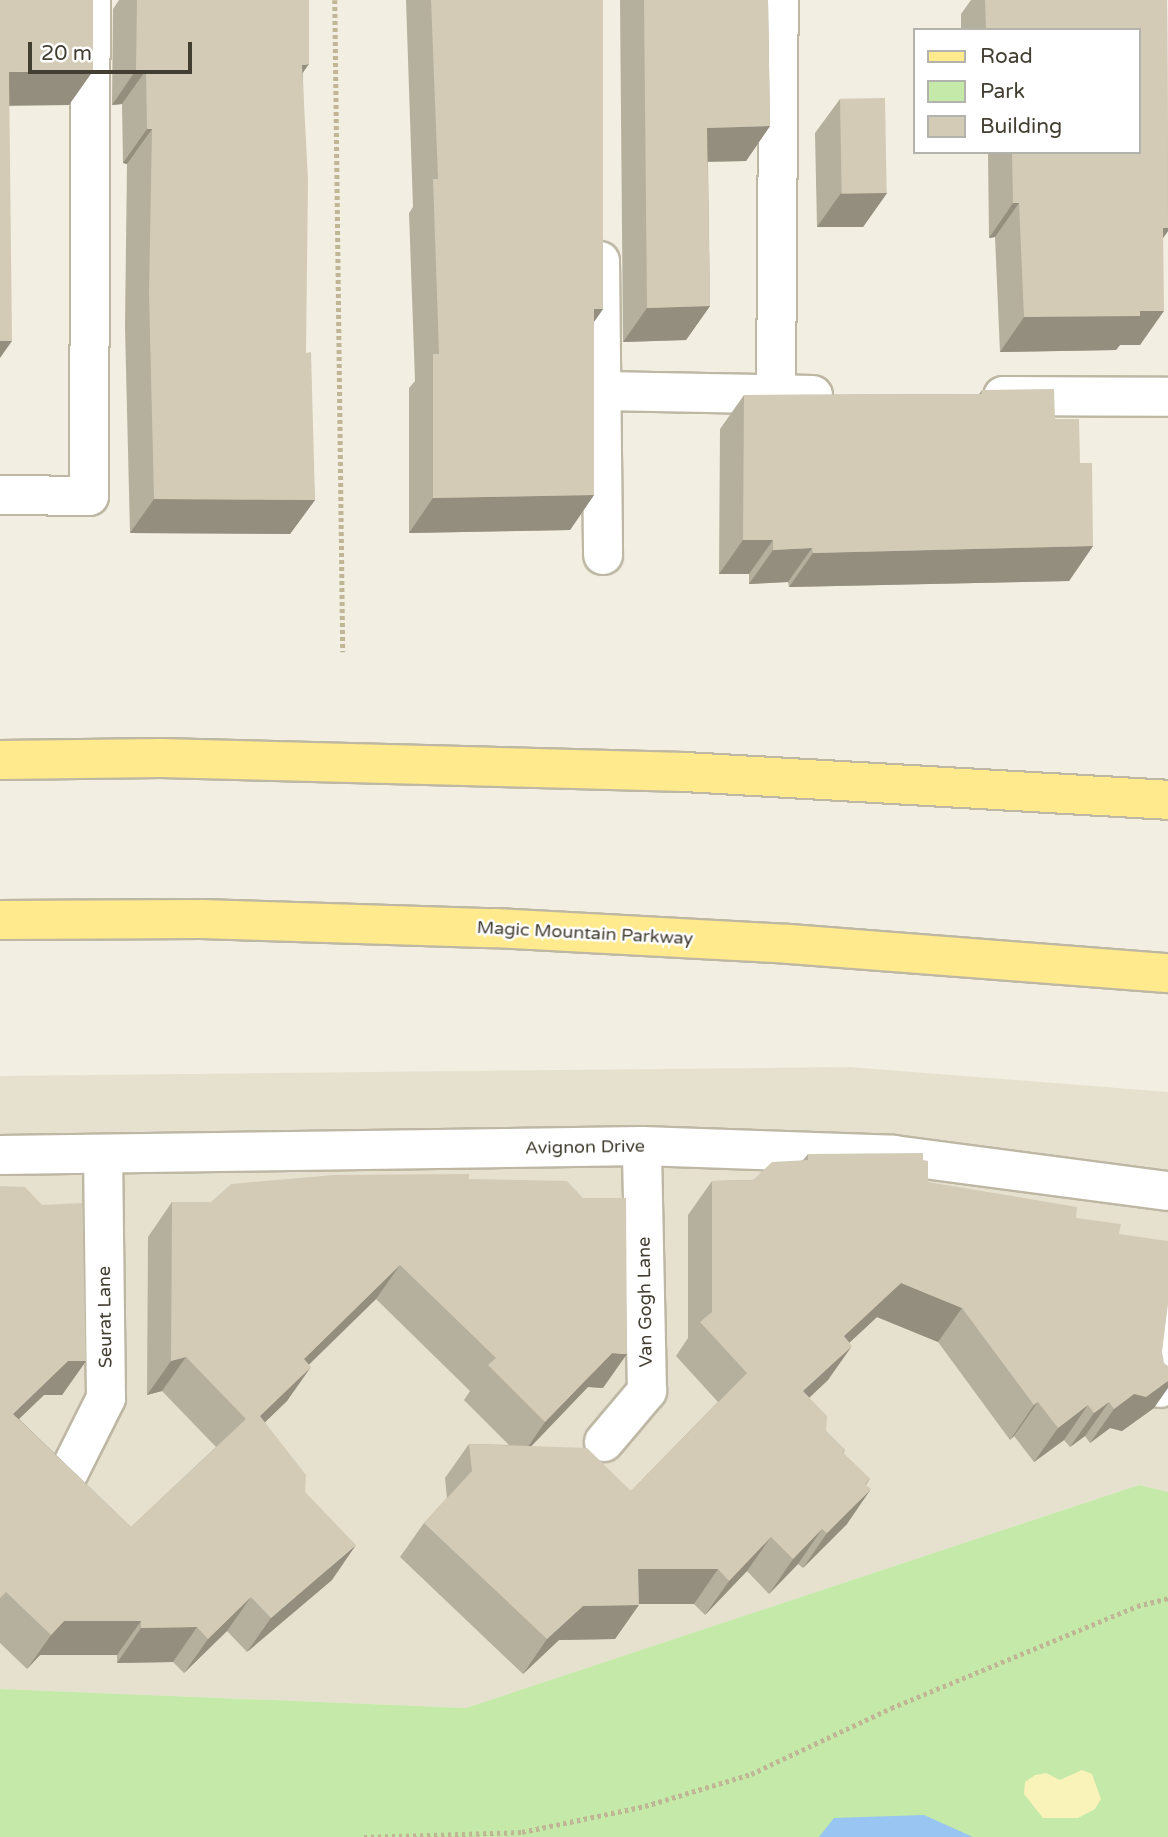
<!DOCTYPE html>
<style>
body{margin:0}
#map{position:relative;width:1168px;height:1837px;overflow:hidden;background:#f2eee1;font-family:"Varela Round",sans-serif}
div>[style]{position:absolute}
.residential>*{inset:0;background:#e6e1cf}
.green>*{inset:0;background:#c4e9a8}
.sand>*{inset:0;background:#f9f3ba}
.water>*{inset:0;background:#99c5f3}
.path>*{height:4.5px;margin-top:-2.25px;transform-origin:0;background:repeating-linear-gradient(90deg,#c0b595 0 3.5px,transparent 0 7px)}
.roads{filter:drop-shadow(2px 0 #bdb7a4) drop-shadow(-2px 0 #bdb7a4) drop-shadow(0 2px #bdb7a4) drop-shadow(0 -2px #bdb7a4)}
.minor>*{height:38px;margin:-19px;padding:0 19px;transform-origin:19px;border-radius:19px;background:#fff}
.major>*{height:38px;margin:-19px;padding:0 19px;transform-origin:19px;border-radius:19px;background:#ffea8d}
.wall>*{inset:0;background:#b5af9d}
.shaded-wall>*{inset:0;background:#948e7f}
.building>*{inset:0;background:#d3cbb6;transform-origin:0 0}
span{translate:-50% -50%;white-space:nowrap;text-align:center;line-height:1.15;-webkit-text-stroke:5px #fff;paint-order:stroke}
.street-label{font-size:18px;color:#433e32}
.legend{position:absolute;left:913px;top:28px;width:228px;height:126px;box-sizing:border-box;background:#fff;border:2px solid #b4b2ad;margin:0;padding:9px 12px;list-style:none;font-size:21px;color:#433e32}
.legend li{display:flex;align-items:center;gap:14px;height:35px}
.legend b{width:35px;border:2px solid #b4b2ad}
.scale{position:absolute;left:28px;top:42px;width:164px;height:32px;box-sizing:border-box;border:4px solid #433e32;border-top:0;padding-left:9px;font-size:21px;line-height:24px;white-space:nowrap;color:#433e32;-webkit-text-stroke:5px #fff;paint-order:stroke}
</style>
<div id="map">
<div class="residential">
<i style="clip-path:polygon(849px 1067px,1168px 1092px,1168px 1492px,1139px 1485px,466px 1708px,0 1689px,0 1076px)"></i>
</div>
<div class="green">
<i style="clip-path:polygon(1139px 1485px,1168px 1492px,1168px 1837px,0 1837px,0 1689px,466px 1708px)"></i>
</div>
<div class="sand">
<i style="clip-path:polygon(1082px 1770px,1092px 1774px,1101px 1799px,1095px 1809px,1078px 1818px,1043px 1818px,1024px 1794px,1025px 1782px,1035px 1775px,1046px 1773px,1060px 1780px)"></i>
</div>
<div class="water">
<i style="clip-path:polygon(924px 1815px,973px 1837px,819px 1837px,834px 1818px)"></i>
</div>
<div class="path">
<i style="left:335px;top:0;width:652px;rotate:89.3deg"></i>
<i style="left:364px;top:1837px;width:158px;rotate:-1.8deg"></i>
<i style="left:522px;top:1832px;width:126px;rotate:-11.9deg"></i>
<i style="left:645px;top:1806px;width:111px;rotate:-16.8deg"></i>
<i style="left:751px;top:1774px;width:155px;rotate:-25.2deg"></i>
<i style="left:891px;top:1708px;width:266px;rotate:-22.5deg"></i>
<i style="left:1137px;top:1606px;width:32px;rotate:-14deg"></i>
</div>
<div class="roads">
<div class="minor">
<i style="left:600px;top:261px;width:294px;rotate:89.4deg"></i>
<i style="left:602px;top:391px;width:211px;rotate:1.1deg"></i>
<i style="left:776px;top:395px;width:395px;rotate:-89.6deg"></i>
<i style="left:1003px;top:396px;width:165px;rotate:0.3deg"></i>
<i style="left:0;top:495px;width:89px;rotate:0.6deg"></i>
<i style="left:89px;top:496px;width:496px;rotate:-89.8deg"></i>
<i style="left:0;top:1155px;width:642px;rotate:-0.8deg"></i>
<i style="left:642px;top:1146px;width:252px;rotate:2deg"></i>
<i style="left:894px;top:1155px;width:276px;rotate:7.5deg"></i>
<i style="left:1160px;top:1388px;width:67px;rotate:-83.2deg"></i>
<i style="left:604px;top:1442px;width:67px;rotate:-49.9deg"></i>
<i style="left:647px;top:1391px;width:245px;rotate:-91.2deg"></i>
<i style="left:69px;top:1472px;width:83px;rotate:-63.4deg"></i>
<i style="left:106px;top:1398px;width:244px;rotate:-90.7deg"></i>
</div>
<div class="major">
<i style="left:0;top:760px;width:161px;rotate:-0.7deg"></i>
<i style="left:161px;top:758px;width:524px;rotate:1.53deg"></i>
<i style="left:685px;top:772px;width:484px;rotate:3.3deg"></i>
<i style="left:0;top:920px;width:201px;rotate:-0.3deg"></i>
<i style="left:201px;top:919px;width:294px;rotate:1.8deg"></i>
<i style="left:495px;top:928px;width:294px;rotate:3.1deg"></i>
<i style="left:789px;top:944px;width:380px;rotate:4.4deg"></i>
</div>
</div>
<div class="wall">
<i style="clip-path:polygon(119px 0,309px 0,303px 74px,306px 353px,315px 500px,290px 534px,130px 533px,125px 327px,127px 164px,123px 163px,122px 104px,112px 105px,113px 9px)"></i>
<i style="clip-path:polygon(406px 0,603px 0,603px 309px,594px 322px,594px 495px,570px 530px,409px 533px,409px 388px,415px 381px,409px 213px,413px 207px)"></i>
<i style="clip-path:polygon(620px 0,768px 0,770px 126px,746px 161px,708px 162px,710px 306px,686px 340px,623px 342px)"></i>
<i style="clip-path:polygon(971px 0,1167px 0,1168px 231px,1163px 238px,1140px 345px,1120px 345px,1116px 350px,1000px 352px,995px 237px,989px 238px,988px 152px,1138px 152px,1138px 30px,961px 30px,961px 14px)"></i>
<i style="clip-path:polygon(840px 99px,887px 193px,863px 227px,817px 227px,815px 133px)"></i>
<i style="clip-path:polygon(982px 390px,1055px 419px,1080px 463px,1093px 546px,1069px 581px,789px 587px,788px 582px,749px 584px,749px 574px,719px 574px,720px 429px,744px 395px,979px 394px)"></i>
<i style="clip-path:polygon(808px 1154px,923px 1160px,928px 1182px,1076px 1218px,1119px 1234px,1154px 1408px,1122px 1431px,1110px 1428px,1090px 1443px,1085px 1436px,1070px 1447px,1064px 1440px,1034px 1462px,1014px 1436px,1010px 1440px,938px 1342px,877px 1317px,849px 1343px,828px 1380px,809px 1398px,826px 1431px,845px 1450px,843px 1453px,870px 1479px,866px 1485px,847px 1524px,803px 1568px,798px 1564px,769px 1594px,747px 1571px,705px 1615px,694px 1604px,639px 1604px,615px 1639px,559px 1640px,523px 1674px,400px 1557px,424px 1523px,447px 1498px,445px 1478px,469px 1444px,509px 1445px,464px 1400px,470px 1391px,376px 1299px,309px 1364px,287px 1401px,265px 1422px,305px 1492px,332px 1580px,247px 1652px,227px 1631px,184px 1673px,173px 1662px,117px 1663px,117px 1655px,40px 1655px,27px 1669px,0 1643px,0 1186px,86px 1361px,62px 1395px,44px 1395px,19px 1419px,131px 1527px,216px 1447px,162px 1391px,147px 1395px,148px 1237px,172px 1202px,211px 1202px,469px 1179px,603px 1388px,588px 1387px,531px 1446px,631px 1491px,718px 1402px,676px 1356px,688px 1338px,688px 1215px,712px 1181px,753px 1180px,803px 1160px)"></i>
</div>
<div class="shaded-wall">
<i style="clip-path:polygon(309px 64px,285px 98px,302px 65px)"></i>
<i style="clip-path:polygon(136px 70px,146px 70px,122px 104px,112px 105px)"></i>
<i style="clip-path:polygon(93px 71px,69px 105px,0 106px,9px 72px)"></i>
<i style="clip-path:polygon(770px 126px,746px 161px,683px 162px,707px 128px)"></i>
<i style="clip-path:polygon(147px 129px,152px 129px,127px 164px,123px 163px)"></i>
<i style="clip-path:polygon(841px 193px,887px 193px,863px 227px,817px 227px)"></i>
<i style="clip-path:polygon(1013px 203px,1019px 203px,995px 237px,989px 238px)"></i>
<i style="clip-path:polygon(1163px 228px,1168px 228px,1168px 231px,1146px 262px)"></i>
<i style="clip-path:polygon(710px 306px,686px 340px,623px 342px,647px 308px)"></i>
<i style="clip-path:polygon(594px 309px,603px 309px,579px 343px)"></i>
<i style="clip-path:polygon(1140px 311px,1164px 311px,1140px 345px,1120px 345px,1116px 350px,1000px 352px,1024px 317px)"></i>
<i style="clip-path:polygon(0 341px,12px 341px,0 358px)"></i>
<i style="clip-path:polygon(594px 495px,570px 530px,409px 533px,433px 498px)"></i>
<i style="clip-path:polygon(154px 499px,315px 500px,290px 534px,130px 533px)"></i>
<i style="clip-path:polygon(743px 540px,773px 540px,749px 574px,719px 574px)"></i>
<i style="clip-path:polygon(1093px 546px,1069px 581px,789px 587px,813px 553px)"></i>
<i style="clip-path:polygon(812px 548px,788px 582px,749px 584px,773px 550px)"></i>
<i style="clip-path:polygon(400px 1265px,376px 1299px,280px 1393px,304px 1359px)"></i>
<i style="clip-path:polygon(901px 1283px,962px 1308px,938px 1342px,877px 1317px,820px 1370px,844px 1336px)"></i>
<i style="clip-path:polygon(852px 1346px,828px 1380px,779px 1426px,803px 1391px)"></i>
<i style="clip-path:polygon(612px 1353px,627px 1354px,603px 1388px,588px 1387px,521px 1457px,545px 1422px)"></i>
<i style="clip-path:polygon(186px 1357px,162px 1391px,147px 1395px,171px 1361px)"></i>
<i style="clip-path:polygon(68px 1361px,86px 1361px,62px 1395px,44px 1395px,0 1437px,13px 1414px)"></i>
<i style="clip-path:polygon(311px 1367px,287px 1401px,236px 1450px,260px 1416px)"></i>
<i style="clip-path:polygon(1168px 1381px,1168px 1388px,1154px 1408px,1122px 1431px,1110px 1428px,1090px 1443px,1114px 1409px,1134px 1394px)"></i>
<i style="clip-path:polygon(1038px 1402px,1014px 1436px,1010px 1440px,1034px 1405px)"></i>
<i style="clip-path:polygon(1109px 1402px,1085px 1436px,1070px 1447px,1094px 1413px)"></i>
<i style="clip-path:polygon(1088px 1405px,1064px 1440px,1034px 1462px,1058px 1428px)"></i>
<i style="clip-path:polygon(871px 1489px,847px 1524px,803px 1568px,827px 1533px)"></i>
<i style="clip-path:polygon(822px 1529px,798px 1564px,769px 1594px,793px 1559px)"></i>
<i style="clip-path:polygon(771px 1537px,747px 1571px,705px 1615px,729px 1581px)"></i>
<i style="clip-path:polygon(356px 1545px,332px 1580px,247px 1652px,271px 1618px)"></i>
<i style="clip-path:polygon(638px 1569px,718px 1569px,694px 1604px,614px 1604px)"></i>
<i style="clip-path:polygon(251px 1597px,227px 1631px,184px 1673px,208px 1639px)"></i>
<i style="clip-path:polygon(639px 1605px,615px 1639px,559px 1640px,523px 1674px,547px 1639px,583px 1606px)"></i>
<i style="clip-path:polygon(64px 1621px,141px 1621px,117px 1655px,40px 1655px,27px 1669px,51px 1635px)"></i>
<i style="clip-path:polygon(197px 1627px,173px 1662px,117px 1663px,141px 1628px)"></i>
</div>
<div class="building">
<i style="clip-path:polygon(0 0,93px 0,93px 71px,9px 72px,12px 341px,0 341px)"></i>
<i style="clip-path:polygon(137px 0,309px 0,309px 64px,302px 65px,308px 180px,306px 353px,311px 352px,315px 500px,154px 499px,149px 293px,152px 129px,147px 129px,146px 70px,136px 70px)"></i>
<i style="clip-path:polygon(431px 0,603px 0,603px 309px,594px 309px,594px 495px,433px 498px,433px 354px,439px 354px,433px 179px,438px 179px)"></i>
<i style="clip-path:polygon(644px 0,768px 0,770px 126px,707px 128px,710px 306px,647px 308px)"></i>
<i style="clip-path:polygon(985px 0,1167px 0,1168px 228px,1163px 228px,1164px 311px,1140px 311px,1140px 316px,1024px 317px,1019px 203px,1013px 203px,1012px 152px,1138px 152px,1138px 30px,986px 30px)"></i>
<i style="left:885px;top:98px;width:95px;height:45px;rotate:89deg"></i>
<i style="clip-path:polygon(1054px 389px,1055px 419px,1079px 419px,1080px 463px,1092px 463px,1093px 546px,813px 553px,812px 548px,773px 550px,773px 540px,743px 540px,744px 395px,982px 394px,982px 390px)"></i>
<i style="clip-path:polygon(923px 1153px,923px 1160px,928px 1161px,928px 1182px,1077px 1207px,1076px 1218px,1121px 1224px,1119px 1234px,1168px 1241px,1168px 1304px,1162px 1352px,1164px 1363px,1168px 1366px,1168px 1381px,1146px 1397px,1134px 1394px,1114px 1409px,1109px 1402px,1094px 1413px,1088px 1405px,1058px 1428px,1038px 1402px,1034px 1405px,962px 1308px,901px 1283px,844px 1336px,852px 1346px,803px 1391px,827px 1416px,826px 1431px,845px 1450px,842px 1452px,870px 1479px,865px 1484px,871px 1489px,827px 1533px,822px 1529px,793px 1559px,771px 1537px,729px 1581px,718px 1569px,638px 1569px,639px 1605px,583px 1606px,547px 1639px,424px 1523px,472px 1471px,469px 1444px,587px 1448px,631px 1491px,747px 1373px,700px 1322px,712px 1312px,712px 1181px,753px 1180px,772px 1162px,808px 1160px,808px 1154px)"></i>
<i style="clip-path:polygon(469px 1174px,469px 1179px,567px 1181px,583px 1198px,626px 1198px,627px 1354px,612px 1353px,545px 1422px,488px 1365px,496px 1358px,400px 1265px,304px 1359px,311px 1367px,260px 1416px,306px 1475px,305px 1492px,356px 1545px,271px 1618px,251px 1597px,208px 1639px,197px 1627px,141px 1628px,141px 1621px,64px 1621px,51px 1635px,6px 1592px,0 1598px,0 1186px,25px 1187px,42px 1205px,82px 1203px,86px 1361px,68px 1361px,13px 1414px,131px 1527px,246px 1419px,186px 1357px,171px 1361px,172px 1202px,211px 1202px,231px 1184px,333px 1175px)"></i>
</div>
<div class="street-label">
<span style="left:585px;top:933px;rotate:3deg">Magic Mountain Parkway</span>
<span style="left:585px;top:1147px;rotate:-1deg">Avignon Drive</span>
<span style="left:645px;top:1302px;rotate:-91deg">Van Gogh Lane</span>
<span style="left:105px;top:1317px;rotate:-91deg">Seurat Lane</span>
</div>
<ul class="legend">
<li><b style="height:9px;background:#ffea8d"></b>Road</li>
<li><b style="height:19px;background:#c4e9a8"></b>Park</li>
<li><b style="height:19px;background:#d3cbb6"></b>Building</li>
</ul>
<div class="scale">20 m</div>
</div>
